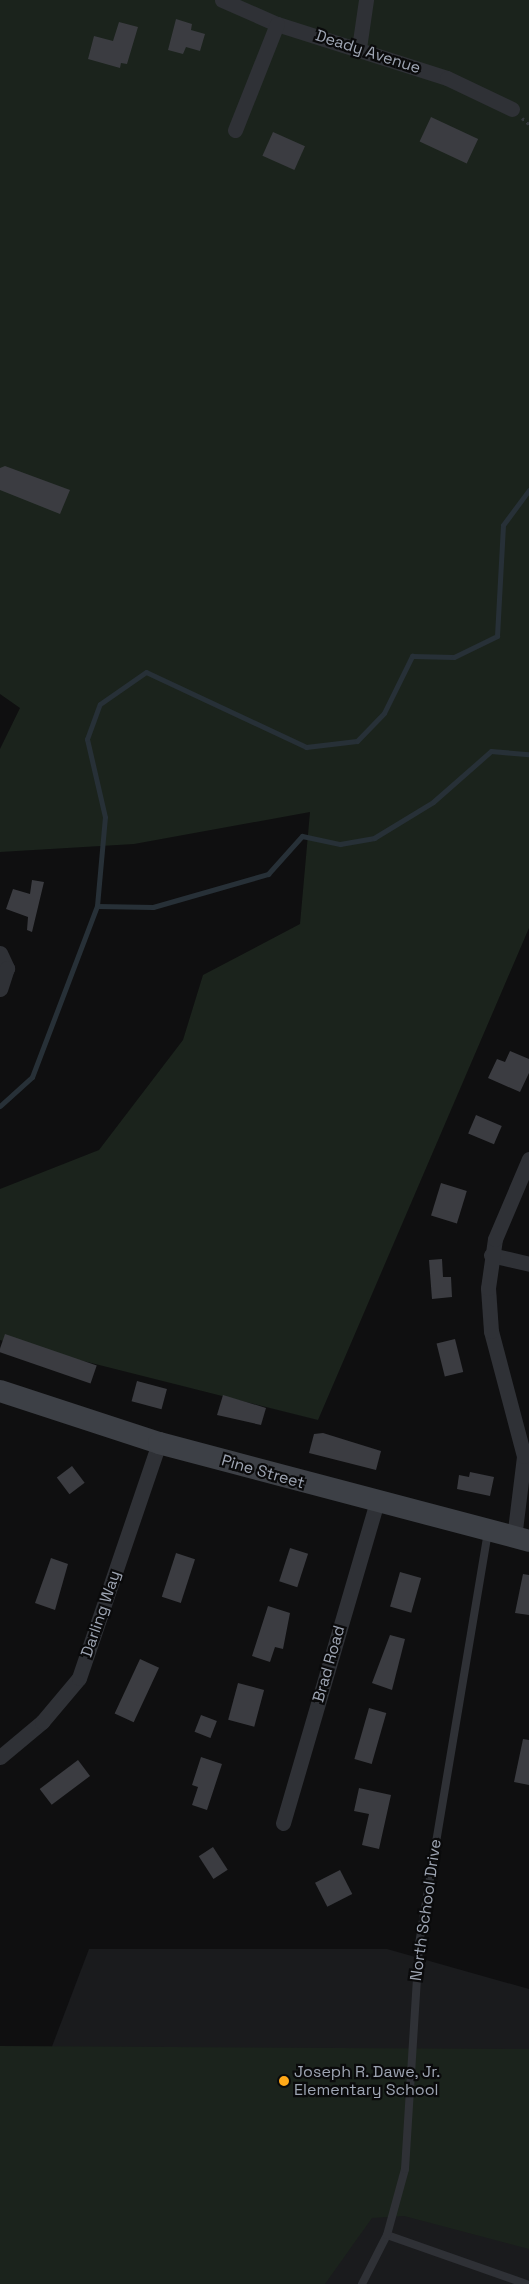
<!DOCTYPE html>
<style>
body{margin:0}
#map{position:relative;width:529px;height:2284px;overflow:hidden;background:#0f0f10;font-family:"Space Grotesk",sans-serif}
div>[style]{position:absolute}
.built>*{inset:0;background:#1a1b1d}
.green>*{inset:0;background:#1b231c}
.stream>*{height:5px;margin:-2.5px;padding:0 2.5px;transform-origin:2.5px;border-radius:2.5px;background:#273037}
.building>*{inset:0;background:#3b3c41;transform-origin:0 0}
.path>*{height:3px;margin-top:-1.5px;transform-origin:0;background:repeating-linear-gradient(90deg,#35383d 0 2.5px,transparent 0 6.5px)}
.lane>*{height:8px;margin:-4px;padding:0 4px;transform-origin:4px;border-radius:4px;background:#2f3136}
.street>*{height:15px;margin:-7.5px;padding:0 7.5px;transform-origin:7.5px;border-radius:7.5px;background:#2f3136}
.secondary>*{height:22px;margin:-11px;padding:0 11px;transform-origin:11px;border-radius:11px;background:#3d4046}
.dots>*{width:14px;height:14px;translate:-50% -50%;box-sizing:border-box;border:2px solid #0a0a0b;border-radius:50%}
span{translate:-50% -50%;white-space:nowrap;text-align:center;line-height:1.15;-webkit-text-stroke:4.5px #0a0a0b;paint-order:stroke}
.street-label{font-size:16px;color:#9ea5b3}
.poi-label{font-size:16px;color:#9ea5b3}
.left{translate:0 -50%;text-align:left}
</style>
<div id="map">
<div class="built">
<i style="clip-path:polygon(89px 1949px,387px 1949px,529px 1989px,529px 2284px,0 2284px,4px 2173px)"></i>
</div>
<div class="green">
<i style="clip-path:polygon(0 0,529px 0,529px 928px,318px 1420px,0 1340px,0 1189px,99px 1150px,183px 1040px,203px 975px,300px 924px,310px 812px,134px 844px,0 852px,0 749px,20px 708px,0 694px)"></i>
<i style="clip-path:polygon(0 2046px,529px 2049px,529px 2249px,404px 2216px,372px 2218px,325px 2284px,0 2284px)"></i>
</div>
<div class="stream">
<i style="left:97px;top:906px;width:56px;rotate:1deg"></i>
<i style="left:153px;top:907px;width:120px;rotate:-16deg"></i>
<i style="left:268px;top:874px;width:51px;rotate:-48.2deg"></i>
<i style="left:302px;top:836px;width:39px;rotate:12deg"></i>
<i style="left:340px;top:844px;width:35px;rotate:-10deg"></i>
<i style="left:374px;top:838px;width:69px;rotate:-31.4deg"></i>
<i style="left:433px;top:802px;width:77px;rotate:-41.3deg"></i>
<i style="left:491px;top:751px;width:38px;rotate:5deg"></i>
<i style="left:0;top:1106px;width:43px;rotate:-42.2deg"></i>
<i style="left:32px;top:1077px;width:183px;rotate:-69.2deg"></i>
<i style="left:97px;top:906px;width:89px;rotate:-84.9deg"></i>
<i style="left:105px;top:817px;width:80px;rotate:-103deg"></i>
<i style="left:87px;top:739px;width:37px;rotate:-70deg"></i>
<i style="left:100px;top:704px;width:56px;rotate:-34.8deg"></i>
<i style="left:146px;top:672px;width:177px;rotate:25.1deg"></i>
<i style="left:306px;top:747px;width:51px;rotate:-6.7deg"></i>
<i style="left:357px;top:741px;width:39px;rotate:-46deg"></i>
<i style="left:384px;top:713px;width:64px;rotate:-63.8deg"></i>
<i style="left:412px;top:656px;width:42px;rotate:1.4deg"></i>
<i style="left:454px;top:657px;width:48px;rotate:-26deg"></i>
<i style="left:497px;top:636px;width:111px;rotate:-86.9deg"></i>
<i style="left:503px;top:525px;width:44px;rotate:-53.4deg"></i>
</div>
<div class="building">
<i style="clip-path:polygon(176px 19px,192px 24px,191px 30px,205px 34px,200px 51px,186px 47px,183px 54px,168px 50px)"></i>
<i style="clip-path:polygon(119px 22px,138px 27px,127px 64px,121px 63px,120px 68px,88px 59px,94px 36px,113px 41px)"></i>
<i style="left:431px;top:117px;width:52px;height:27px;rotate:25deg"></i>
<i style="left:273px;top:132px;width:35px;height:26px;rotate:24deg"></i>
<i style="clip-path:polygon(5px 466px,70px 490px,60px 514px,0 490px,0 468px)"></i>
<i style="clip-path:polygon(32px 880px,44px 882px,32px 932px,27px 930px,28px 917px,6px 909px,13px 889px,30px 894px)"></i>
<i style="clip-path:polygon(510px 1051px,529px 1059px,529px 1073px,520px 1092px,488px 1078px,497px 1059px,505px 1062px)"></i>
<i style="left:476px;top:1115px;width:28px;height:20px;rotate:23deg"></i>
<i style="left:441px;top:1183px;width:27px;height:34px;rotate:17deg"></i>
<i style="clip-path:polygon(442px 1259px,443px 1277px,451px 1277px,452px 1297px,432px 1299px,429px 1260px)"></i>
<i style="left:5px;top:1334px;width:97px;height:19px;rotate:19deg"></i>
<i style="left:455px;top:1339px;width:34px;height:19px;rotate:76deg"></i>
<i style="left:137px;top:1381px;width:31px;height:21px;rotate:15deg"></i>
<i style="clip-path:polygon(223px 1395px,266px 1408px,261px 1425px,217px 1415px)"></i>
<i style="clip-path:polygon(323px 1433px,381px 1451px,376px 1470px,309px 1453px,314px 1434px)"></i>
<i style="left:72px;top:1466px;width:21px;height:19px;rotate:53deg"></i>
<i style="clip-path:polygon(470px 1472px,494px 1477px,490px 1496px,457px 1489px,459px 1475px,469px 1477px)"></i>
<i style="left:290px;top:1548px;width:19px;height:35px;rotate:18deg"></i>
<i style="left:176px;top:1553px;width:20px;height:46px;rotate:18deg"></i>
<i style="clip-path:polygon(51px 1558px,68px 1564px,55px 1610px,35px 1603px)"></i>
<i style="left:400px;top:1572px;width:22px;height:36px;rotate:16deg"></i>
<i style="clip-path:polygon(523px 1574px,529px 1575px,529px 1615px,515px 1613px)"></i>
<i style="clip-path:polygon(268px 1606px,290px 1613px,283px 1649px,275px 1647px,270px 1662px,252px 1656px)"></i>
<i style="clip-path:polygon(390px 1635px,405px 1639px,392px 1690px,372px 1683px)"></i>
<i style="left:140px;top:1659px;width:21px;height:60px;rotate:25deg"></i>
<i style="left:238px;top:1683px;width:27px;height:38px;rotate:15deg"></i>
<i style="left:369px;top:1708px;width:18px;height:53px;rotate:16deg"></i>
<i style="left:201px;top:1715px;width:17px;height:18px;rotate:21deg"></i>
<i style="clip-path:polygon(523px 1739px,529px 1740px,529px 1785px,514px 1782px)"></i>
<i style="clip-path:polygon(201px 1757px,222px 1764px,207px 1810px,192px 1805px,198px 1787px,192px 1785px)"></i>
<i style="left:78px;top:1760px;width:20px;height:48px;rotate:53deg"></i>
<i style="clip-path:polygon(359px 1788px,391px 1795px,379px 1849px,362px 1845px,369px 1814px,354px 1811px)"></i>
<i style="left:213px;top:1847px;width:27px;height:17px;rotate:57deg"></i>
<i style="left:340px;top:1870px;width:27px;height:28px;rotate:63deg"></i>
</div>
<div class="path">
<i style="left:522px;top:118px;width:9px;rotate:41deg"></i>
</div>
<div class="lane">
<i style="left:387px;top:2235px;width:147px;rotate:19.4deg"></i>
<i style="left:362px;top:2284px;width:55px;rotate:-63deg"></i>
<i style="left:387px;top:2235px;width:68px;rotate:-74.7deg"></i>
<i style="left:405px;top:2169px;width:225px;rotate:-86.4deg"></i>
<i style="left:419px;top:1944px;width:417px;rotate:-80.5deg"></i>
</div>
<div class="street">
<i style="left:222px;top:0;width:60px;rotate:23.6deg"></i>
<i style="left:277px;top:24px;width:178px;rotate:17.6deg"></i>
<i style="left:447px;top:78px;width:72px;rotate:25.5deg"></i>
<i style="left:359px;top:48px;width:49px;rotate:-81.7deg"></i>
<i style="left:235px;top:130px;width:114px;rotate:-68.4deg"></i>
<i style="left:0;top:953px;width:17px;rotate:65deg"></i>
<i style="left:7px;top:968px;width:22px;rotate:108deg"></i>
<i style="left:491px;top:1255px;width:39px;rotate:13deg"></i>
<i style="left:514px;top:1538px;width:83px;rotate:-83deg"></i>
<i style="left:524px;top:1456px;width:129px;rotate:-104.8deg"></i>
<i style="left:491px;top:1331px;width:43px;rotate:-94deg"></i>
<i style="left:488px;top:1288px;width:49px;rotate:-81.9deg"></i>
<i style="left:495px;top:1239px;width:87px;rotate:-67deg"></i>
<i style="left:0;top:1757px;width:55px;rotate:-39.8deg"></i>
<i style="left:42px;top:1722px;width:57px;rotate:-49.9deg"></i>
<i style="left:79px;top:1678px;width:248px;rotate:-71.2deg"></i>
<i style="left:283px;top:1823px;width:332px;rotate:-73.7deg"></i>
</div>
<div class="secondary">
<i style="left:0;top:1391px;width:167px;rotate:18.1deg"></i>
<i style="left:159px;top:1443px;width:383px;rotate:14.8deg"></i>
</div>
<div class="dots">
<i style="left:284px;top:2081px;background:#ffa918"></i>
</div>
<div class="street-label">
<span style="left:368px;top:52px;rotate:18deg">Deady Avenue</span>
<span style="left:263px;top:1472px;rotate:16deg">Pine Street</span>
<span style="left:101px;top:1614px;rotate:-71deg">Darling Way</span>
<span style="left:329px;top:1664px;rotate:-74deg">Brad Road</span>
<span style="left:426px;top:1910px;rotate:-82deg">North School Drive</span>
</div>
<div class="poi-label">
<span class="left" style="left:294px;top:2081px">Joseph R. Dawe, Jr.<br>Elementary School</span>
</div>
</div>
